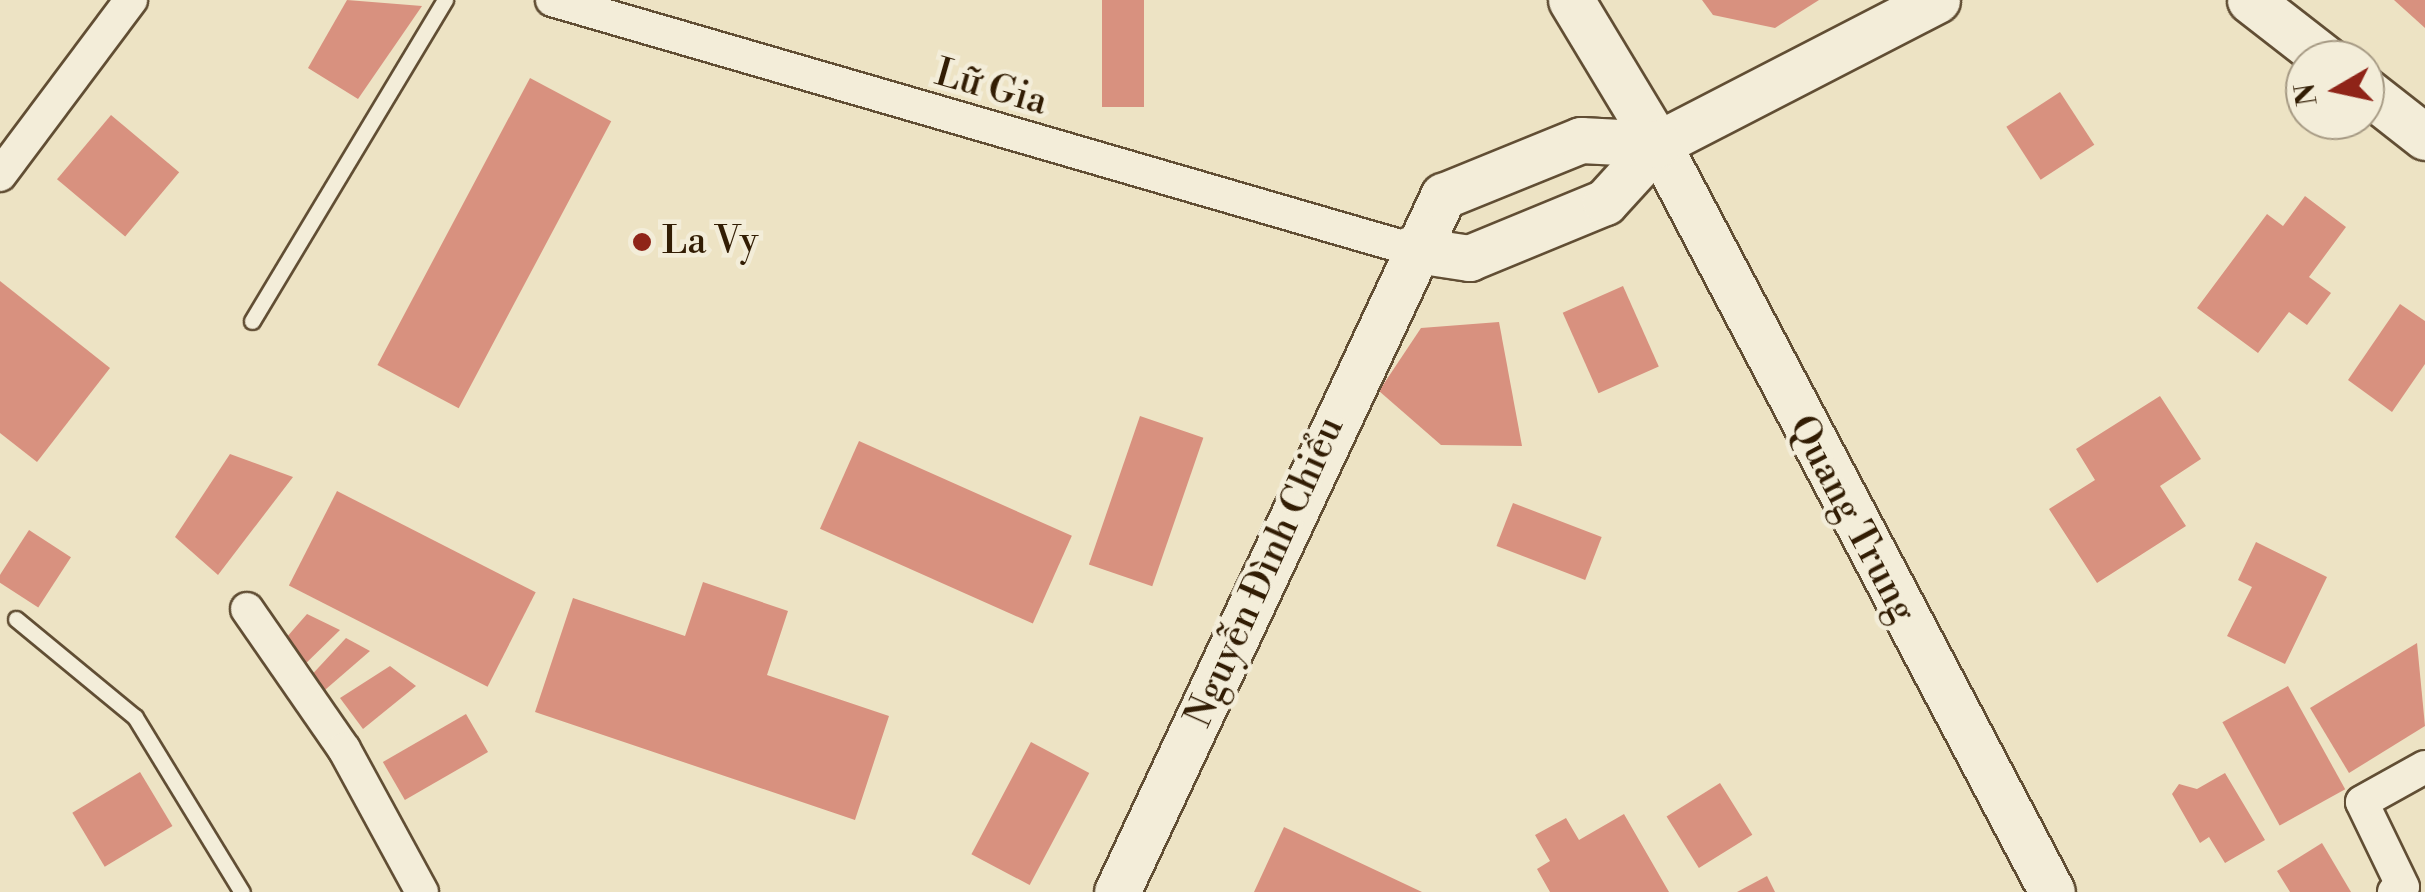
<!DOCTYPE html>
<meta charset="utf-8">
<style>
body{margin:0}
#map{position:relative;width:2425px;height:892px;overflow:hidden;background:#ede3c4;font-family:"Libre Bodoni",serif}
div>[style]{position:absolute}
.building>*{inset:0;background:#d8917f;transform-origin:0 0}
.roads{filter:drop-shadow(2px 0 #614e34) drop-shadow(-2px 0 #614e34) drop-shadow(0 2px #614e34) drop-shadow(0 -2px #614e34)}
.lane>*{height:15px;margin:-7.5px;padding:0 7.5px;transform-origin:7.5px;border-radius:7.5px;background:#f3edd9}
.street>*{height:32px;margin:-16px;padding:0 16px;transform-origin:16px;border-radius:16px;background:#f3edd9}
.secondary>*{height:45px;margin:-22.5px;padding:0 22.5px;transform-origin:22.5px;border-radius:22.5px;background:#f3edd9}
.dots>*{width:28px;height:28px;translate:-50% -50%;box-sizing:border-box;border:5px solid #f3edd9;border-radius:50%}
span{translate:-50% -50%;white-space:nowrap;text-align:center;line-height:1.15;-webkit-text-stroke:9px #f3edd9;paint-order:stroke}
.street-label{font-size:38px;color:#321d04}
.poi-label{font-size:38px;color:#321d04}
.left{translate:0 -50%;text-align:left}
.north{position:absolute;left:2285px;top:40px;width:100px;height:100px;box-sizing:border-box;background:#f3edd9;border:2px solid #a69a84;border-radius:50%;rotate:261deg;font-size:28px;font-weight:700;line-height:40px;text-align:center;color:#321d04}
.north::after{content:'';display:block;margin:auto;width:35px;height:45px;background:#8f2418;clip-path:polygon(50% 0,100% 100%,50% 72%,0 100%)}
</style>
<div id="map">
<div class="building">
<i style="clip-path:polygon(347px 0,422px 6px,358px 99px,308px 68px)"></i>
<i style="left:1102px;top:0;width:42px;height:107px"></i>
<i style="clip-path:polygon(1702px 0,1819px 0,1775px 28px,1713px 15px)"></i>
<i style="clip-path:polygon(2394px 0,2425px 0,2425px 28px)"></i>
<i style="left:530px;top:78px;width:92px;height:325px;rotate:28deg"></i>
<i style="left:2060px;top:92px;width:63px;height:64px;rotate:57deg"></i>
<i style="left:111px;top:115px;width:89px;height:84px;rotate:40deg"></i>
<i style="clip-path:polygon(2305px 196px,2346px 227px,2309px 277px,2331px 293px,2307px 325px,2289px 312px,2258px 353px,2197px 308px,2267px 214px,2283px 226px)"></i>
<i style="clip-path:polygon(0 281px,110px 368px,37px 462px,0 433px)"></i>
<i style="left:1623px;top:286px;width:88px;height:66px;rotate:66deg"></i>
<i style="clip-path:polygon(2400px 304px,2425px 321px,2425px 364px,2392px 412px,2348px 380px)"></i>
<i style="clip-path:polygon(1499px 322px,1522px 446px,1441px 445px,1379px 391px,1421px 328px)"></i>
<i style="clip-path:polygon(2160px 396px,2201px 459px,2160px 486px,2186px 526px,2097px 583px,2049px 509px,2095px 480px,2076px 449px)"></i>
<i style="left:1140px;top:416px;width:67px;height:157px;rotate:19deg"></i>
<i style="left:859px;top:441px;width:233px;height:96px;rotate:24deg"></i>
<i style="clip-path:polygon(230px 454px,293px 477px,218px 575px,175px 537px)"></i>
<i style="left:337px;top:491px;width:223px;height:106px;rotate:27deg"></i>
<i style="left:1513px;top:503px;width:95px;height:46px;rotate:21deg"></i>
<i style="left:29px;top:530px;width:50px;height:60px;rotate:33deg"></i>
<i style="clip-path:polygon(2256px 542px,2327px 577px,2285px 664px,2227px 636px,2252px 587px,2238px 580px)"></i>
<i style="clip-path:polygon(703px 582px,788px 611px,767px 675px,889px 716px,855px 820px,535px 712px,573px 598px,685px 636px)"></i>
<i style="clip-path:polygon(307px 614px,340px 630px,298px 671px,279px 646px)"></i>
<i style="clip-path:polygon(346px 638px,370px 651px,318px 696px,306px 681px)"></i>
<i style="clip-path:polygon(2417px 643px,2425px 726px,2349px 773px,2310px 708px)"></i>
<i style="clip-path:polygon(390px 666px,416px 686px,363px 729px,340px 698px)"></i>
<i style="left:2288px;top:686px;width:118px;height:75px;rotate:61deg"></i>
<i style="left:466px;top:714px;width:44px;height:96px;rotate:60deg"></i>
<i style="left:1031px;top:742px;width:66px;height:127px;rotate:28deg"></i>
<i style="left:140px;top:772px;width:63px;height:79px;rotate:59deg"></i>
<i style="clip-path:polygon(2225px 773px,2265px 840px,2225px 863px,2209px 837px,2200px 843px,2172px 794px,2179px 784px,2197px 789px)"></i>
<i style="left:1720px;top:783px;width:61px;height:63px;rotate:58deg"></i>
<i style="clip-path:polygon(1624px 814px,1669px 892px,1550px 892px,1537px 869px,1550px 861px,1535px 835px,1566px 818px,1579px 840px)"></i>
<i style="clip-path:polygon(1284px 827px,1422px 892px,1254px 892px)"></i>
<i style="clip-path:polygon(2322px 843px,2351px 892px,2290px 892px,2277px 871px)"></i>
<i style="clip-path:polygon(1767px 876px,1775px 892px,1737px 892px)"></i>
</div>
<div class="roads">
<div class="lane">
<i style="left:252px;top:321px;width:375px;rotate:-59deg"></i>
<i style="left:16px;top:619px;width:154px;rotate:39.5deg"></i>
<i style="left:135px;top:717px;width:205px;rotate:58.6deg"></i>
</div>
<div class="street">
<i style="left:552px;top:0;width:893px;rotate:16.18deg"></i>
<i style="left:0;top:175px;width:219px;rotate:-53.2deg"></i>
<i style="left:247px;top:609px;width:170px;rotate:55.3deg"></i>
<i style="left:344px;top:749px;width:163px;rotate:61.4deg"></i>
<i style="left:2394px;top:892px;width:10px;rotate:-29deg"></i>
<i style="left:2403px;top:887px;width:94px;rotate:-115.8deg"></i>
<i style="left:2362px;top:802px;width:72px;rotate:-29.1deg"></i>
</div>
<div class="secondary">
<i style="left:1571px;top:0;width:168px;rotate:58.9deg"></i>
<i style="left:1658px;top:144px;width:845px;rotate:62.22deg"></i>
<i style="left:2250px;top:0;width:98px;rotate:37.9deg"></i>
<i style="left:2365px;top:90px;width:76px;rotate:38.1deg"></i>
<i style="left:1410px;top:249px;width:60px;rotate:8.7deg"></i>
<i style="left:1469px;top:258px;width:147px;rotate:-22.4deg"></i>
<i style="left:1605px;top:202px;width:79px;rotate:-47.6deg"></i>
<i style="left:1658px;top:144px;width:314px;rotate:-27.3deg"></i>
<i style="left:1117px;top:892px;width:769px;rotate:-64.9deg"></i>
<i style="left:1443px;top:196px;width:149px;rotate:-22.1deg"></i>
<i style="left:1581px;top:140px;width:77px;rotate:3deg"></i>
</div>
</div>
<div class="dots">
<i style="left:642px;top:242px;background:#8f2418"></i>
</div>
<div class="street-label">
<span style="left:991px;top:88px;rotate:16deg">Lữ Gia</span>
<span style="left:1852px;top:519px;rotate:62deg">Quang Trung</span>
<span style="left:1265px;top:572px;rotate:-66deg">Nguyễn Đình Chiểu</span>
</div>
<div class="poi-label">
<span class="left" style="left:662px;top:242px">La Vy</span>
</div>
<div class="north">N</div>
</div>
